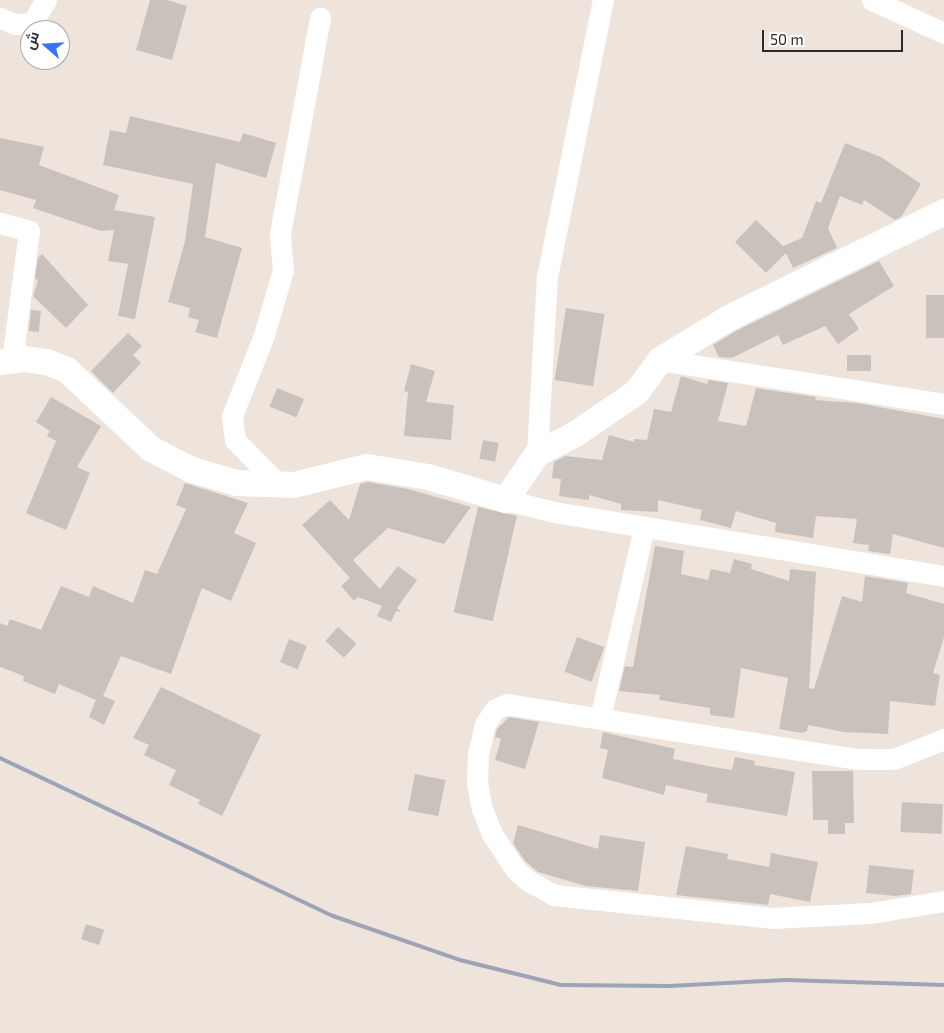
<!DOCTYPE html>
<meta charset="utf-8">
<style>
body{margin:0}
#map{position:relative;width:944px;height:1033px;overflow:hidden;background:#eee4dc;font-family:"Exo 2",Cairo,sans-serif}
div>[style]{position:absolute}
.building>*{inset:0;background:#c9c1bb;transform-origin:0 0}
.minor>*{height:21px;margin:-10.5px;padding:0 10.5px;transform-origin:10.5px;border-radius:10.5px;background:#fff}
.tertiary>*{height:26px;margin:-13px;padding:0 13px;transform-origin:13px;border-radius:13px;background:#fff}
.rail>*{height:4px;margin:-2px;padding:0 2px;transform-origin:2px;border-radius:2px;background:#9ea4b7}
span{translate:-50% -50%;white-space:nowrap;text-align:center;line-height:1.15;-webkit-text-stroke:4.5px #fff;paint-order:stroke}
.north{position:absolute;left:20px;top:20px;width:50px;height:50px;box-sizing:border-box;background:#fff;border:1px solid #aaa;border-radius:50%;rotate:289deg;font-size:14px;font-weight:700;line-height:20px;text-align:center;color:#2b2b2b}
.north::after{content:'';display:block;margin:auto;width:18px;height:22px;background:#3773ff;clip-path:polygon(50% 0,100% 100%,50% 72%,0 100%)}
.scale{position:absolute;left:762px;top:30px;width:141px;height:22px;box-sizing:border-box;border:2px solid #2b2b2b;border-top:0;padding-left:6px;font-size:15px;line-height:18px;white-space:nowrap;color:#2b2b2b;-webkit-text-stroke:4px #fff;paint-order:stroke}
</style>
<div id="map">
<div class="building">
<i style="clip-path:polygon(150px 0,167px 0,187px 6px,172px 60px,136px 50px)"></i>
<i style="clip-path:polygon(130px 116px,240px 142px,243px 133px,276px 143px,266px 178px,216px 163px,205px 237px,242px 248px,217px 338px,195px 332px,199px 320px,188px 317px,190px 308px,168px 302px,185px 241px,193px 184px,103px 165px,110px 130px,126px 133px)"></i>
<i style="clip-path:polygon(0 138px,44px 147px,39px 165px,119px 195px,114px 210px,155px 217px,135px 319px,118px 316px,128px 264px,108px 261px,114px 230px,101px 231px,33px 208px,36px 200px,0 190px)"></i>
<i style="clip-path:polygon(845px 143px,881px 157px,921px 184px,902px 216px,895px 220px,864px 200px,862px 205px,840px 196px,828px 228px,837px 248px,793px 268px,786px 253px,766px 273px,735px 242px,756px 220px,783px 246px,802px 238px,816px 201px,821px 203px)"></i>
<i style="clip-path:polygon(42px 254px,88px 305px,66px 328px,33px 296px,38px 281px,35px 278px,38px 258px)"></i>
<i style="clip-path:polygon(879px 261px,894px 286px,849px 314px,859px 329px,838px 344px,825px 326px,783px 345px,778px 335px,732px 358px,719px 357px,713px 345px,736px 331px)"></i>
<i style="left:926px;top:295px;width:18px;height:43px"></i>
<i style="left:566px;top:308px;width:39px;height:73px;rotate:9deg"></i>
<i style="left:31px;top:310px;width:10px;height:21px;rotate:6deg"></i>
<i style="clip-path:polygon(128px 333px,142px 346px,133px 355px,141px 363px,113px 393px,91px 371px)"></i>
<i style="left:871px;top:355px;width:16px;height:24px;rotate:90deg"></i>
<i style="clip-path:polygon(411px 364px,435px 371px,426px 402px,454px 405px,451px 440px,404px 436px,408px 392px,404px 391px)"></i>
<i style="clip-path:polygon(681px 376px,707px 384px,709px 380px,728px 383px,718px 421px,746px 426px,756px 388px,816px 397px,815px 400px,857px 403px,944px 419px,944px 548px,893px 534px,890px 554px,868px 551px,869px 545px,853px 543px,857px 519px,816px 516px,813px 538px,775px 532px,776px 523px,736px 511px,731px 528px,700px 520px,702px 510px,658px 500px,658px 512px,621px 510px,621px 504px,589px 495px,589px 500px,559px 496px,561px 479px,552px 478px,554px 462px,565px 456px,602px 460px,609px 435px,634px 442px,634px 439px,647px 440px,654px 409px,671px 412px)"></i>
<i style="left:277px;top:388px;width:29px;height:20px;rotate:22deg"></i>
<i style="clip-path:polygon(51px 397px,101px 426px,77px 467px,90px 473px,66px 530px,26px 513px,56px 441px,47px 436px,50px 431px,36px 422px)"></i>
<i style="left:483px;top:440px;width:16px;height:19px;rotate:11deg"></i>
<i style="clip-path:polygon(368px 482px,408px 489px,471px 507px,444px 544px,388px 528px,353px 560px,380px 589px,398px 566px,417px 580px,397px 608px,401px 612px,396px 611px,391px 622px,377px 616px,382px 606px,358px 597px,354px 601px,341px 586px,350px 578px,302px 525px,330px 500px,349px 520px,360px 484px)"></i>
<i style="clip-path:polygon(185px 483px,248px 503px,234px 533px,256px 543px,231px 601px,202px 588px,171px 674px,121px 656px,103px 696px,115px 701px,104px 725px,89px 717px,96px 700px,59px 684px,55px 694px,23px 681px,24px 676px,0 667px,0 623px,7px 626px,10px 619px,41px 630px,61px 586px,89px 597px,93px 586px,133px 603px,145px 570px,157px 574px,186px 509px,176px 505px)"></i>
<i style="left:478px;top:507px;width:40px;height:108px;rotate:13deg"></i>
<i style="clip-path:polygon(655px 546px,684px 551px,681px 574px,708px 580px,711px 569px,730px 573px,734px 559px,752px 564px,751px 569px,789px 581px,790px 569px,816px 572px,809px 688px,814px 689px,842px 596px,862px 602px,865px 576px,908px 583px,906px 593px,944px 604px,944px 637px,933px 673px,940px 675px,935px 706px,890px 701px,888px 734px,844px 732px,808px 725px,807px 731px,802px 733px,779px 729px,788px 678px,741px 668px,734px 718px,710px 715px,710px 708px,659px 700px,660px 695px,619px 691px,625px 666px,633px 667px)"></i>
<i style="left:338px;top:627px;width:25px;height:19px;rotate:42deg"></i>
<i style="left:577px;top:637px;width:29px;height:37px;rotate:20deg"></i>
<i style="left:289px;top:639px;width:19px;height:25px;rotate:21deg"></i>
<i style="clip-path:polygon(161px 687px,261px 735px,222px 816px,198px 804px,200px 800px,169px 785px,176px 770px,144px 755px,149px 745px,133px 738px)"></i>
<i style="clip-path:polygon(509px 717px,539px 722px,525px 769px,495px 760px,501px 739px,495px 737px,497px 729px)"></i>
<i style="clip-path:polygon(603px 732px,675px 749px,673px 759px,713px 767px,732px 770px,735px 757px,755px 761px,754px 765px,795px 772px,787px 816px,706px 802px,708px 794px,666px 785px,664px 795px,602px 778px,608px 750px,600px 748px)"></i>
<i style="clip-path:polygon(812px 771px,853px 771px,854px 823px,845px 823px,845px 834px,828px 834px,828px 820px,813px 820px)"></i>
<i style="left:415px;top:774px;width:31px;height:37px;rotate:11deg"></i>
<i style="left:902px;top:802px;width:41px;height:30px;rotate:3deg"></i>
<i style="clip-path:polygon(518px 825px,598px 849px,600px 835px,645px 842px,638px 891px,586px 886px,538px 872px,525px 861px,513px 843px)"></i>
<i style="clip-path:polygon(686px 846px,728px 854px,727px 859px,769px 867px,771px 853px,818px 862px,810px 902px,770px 894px,768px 905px,676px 895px)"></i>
<i style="clip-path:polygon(869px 865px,914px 870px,911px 894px,895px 896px,866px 893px)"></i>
<i style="left:86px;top:924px;width:19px;height:16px;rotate:18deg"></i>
</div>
<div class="minor">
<i style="left:872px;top:0;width:79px;rotate:24.6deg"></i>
<i style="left:0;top:18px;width:16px;rotate:22deg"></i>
<i style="left:15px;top:24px;width:17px;rotate:-3deg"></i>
<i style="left:32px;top:23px;width:27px;rotate:-59deg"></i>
<i style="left:0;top:223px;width:30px;rotate:15deg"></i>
<i style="left:29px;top:231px;width:130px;rotate:97.5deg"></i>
<i style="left:660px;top:360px;width:287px;rotate:8.8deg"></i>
<i style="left:537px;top:454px;width:177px;rotate:-86.8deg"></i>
<i style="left:547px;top:277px;width:283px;rotate:-78.6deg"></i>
<i style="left:279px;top:485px;width:63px;rotate:-134.4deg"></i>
<i style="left:235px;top:440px;width:24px;rotate:-97deg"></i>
<i style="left:232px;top:416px;width:87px;rotate:-68.4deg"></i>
<i style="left:264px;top:335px;width:68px;rotate:-73.7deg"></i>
<i style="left:283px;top:270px;width:36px;rotate:-95deg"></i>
<i style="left:280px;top:234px;width:220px;rotate:-79.5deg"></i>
<i style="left:506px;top:500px;width:49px;rotate:14deg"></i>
<i style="left:554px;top:512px;width:395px;rotate:9.3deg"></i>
<i style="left:600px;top:718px;width:196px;rotate:-77deg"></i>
<i style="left:944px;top:739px;width:54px;rotate:158.2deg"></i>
<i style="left:894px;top:759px;width:37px;rotate:180deg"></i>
<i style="left:857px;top:759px;width:354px;rotate:-171.1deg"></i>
<i style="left:507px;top:704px;width:13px;rotate:157deg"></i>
<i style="left:495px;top:709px;width:18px;rotate:124deg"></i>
<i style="left:485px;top:724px;width:32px;rotate:103deg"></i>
<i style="left:478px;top:755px;width:27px;rotate:92deg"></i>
<i style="left:477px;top:782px;width:27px;rotate:80deg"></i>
<i style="left:482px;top:809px;width:27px;rotate:68deg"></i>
<i style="left:492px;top:834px;width:42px;rotate:56.7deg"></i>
<i style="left:515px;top:869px;width:16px;rotate:43deg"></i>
<i style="left:527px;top:880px;width:31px;rotate:29deg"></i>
<i style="left:554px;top:895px;width:219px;rotate:6deg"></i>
<i style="left:772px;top:918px;width:98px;rotate:-2.9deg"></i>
<i style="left:870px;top:913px;width:75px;rotate:-9.2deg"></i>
</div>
<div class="tertiary">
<i style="left:0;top:362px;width:25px;rotate:-7deg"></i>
<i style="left:25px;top:359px;width:22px;rotate:8deg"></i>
<i style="left:47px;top:362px;width:22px;rotate:22deg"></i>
<i style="left:67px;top:370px;width:115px;rotate:43.2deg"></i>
<i style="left:151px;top:449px;width:46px;rotate:27.1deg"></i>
<i style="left:192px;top:470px;width:47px;rotate:16.1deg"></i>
<i style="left:237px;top:483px;width:57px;rotate:2deg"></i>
<i style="left:294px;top:485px;width:75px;rotate:-13.9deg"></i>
<i style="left:367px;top:467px;width:62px;rotate:9.3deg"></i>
<i style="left:428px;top:477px;width:81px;rotate:16.4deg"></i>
<i style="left:506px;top:500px;width:55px;rotate:-56deg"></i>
<i style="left:537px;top:454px;width:42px;rotate:-27.2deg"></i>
<i style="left:574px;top:435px;width:76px;rotate:-34.3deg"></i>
<i style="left:637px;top:392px;width:39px;rotate:-54deg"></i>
<i style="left:660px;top:360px;width:81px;rotate:-31.3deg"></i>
<i style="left:729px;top:318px;width:240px;rotate:-26.2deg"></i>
</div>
<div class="rail">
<i style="left:0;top:758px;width:369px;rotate:25.4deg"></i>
<i style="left:333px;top:916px;width:134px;rotate:19.1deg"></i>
<i style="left:460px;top:960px;width:104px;rotate:13.9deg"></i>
<i style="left:561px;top:985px;width:109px;rotate:0.5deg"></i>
<i style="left:670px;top:986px;width:116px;rotate:-3deg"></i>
<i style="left:786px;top:980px;width:158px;rotate:1.8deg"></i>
</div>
<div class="north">ش</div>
<div class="scale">50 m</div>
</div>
